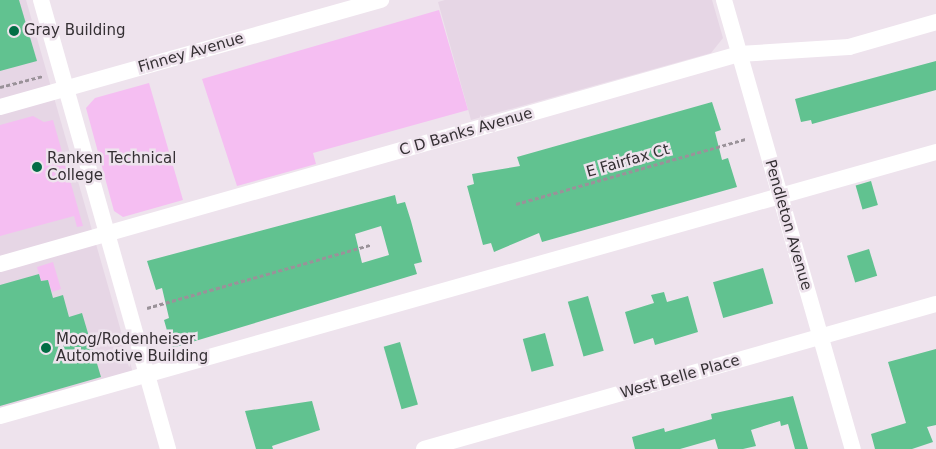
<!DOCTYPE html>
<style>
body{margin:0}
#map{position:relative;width:936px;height:449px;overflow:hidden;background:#eee3ed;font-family:"DejaVu Sans",sans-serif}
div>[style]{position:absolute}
.built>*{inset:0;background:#e6d6e5}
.green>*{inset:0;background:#f5bef2}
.building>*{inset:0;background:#61c290;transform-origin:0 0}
.path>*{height:3px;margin-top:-1.5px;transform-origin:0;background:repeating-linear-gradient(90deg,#9a9299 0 4px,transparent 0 6.5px)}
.minor>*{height:16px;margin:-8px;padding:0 8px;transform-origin:8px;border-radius:8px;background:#fff}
.dots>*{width:14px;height:14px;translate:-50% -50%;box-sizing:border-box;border:2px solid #eee3ed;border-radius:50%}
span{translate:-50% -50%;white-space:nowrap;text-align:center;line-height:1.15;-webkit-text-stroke:5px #eee3ed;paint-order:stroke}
.poi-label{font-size:15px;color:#353034}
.left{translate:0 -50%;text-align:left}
.street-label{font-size:15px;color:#353034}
</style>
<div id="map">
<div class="built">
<i style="clip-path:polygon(0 0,26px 0,133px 373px,0 410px)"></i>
<i style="clip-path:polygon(445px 0,712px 0,723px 38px,711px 53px,471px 120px,438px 2px)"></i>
</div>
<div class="green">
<i style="clip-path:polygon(439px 10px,468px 110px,313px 153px,316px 164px,237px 186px,202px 79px)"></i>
<i style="clip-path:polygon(149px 83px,183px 200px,123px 217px,114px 211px,86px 108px,95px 98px)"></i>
<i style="clip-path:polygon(33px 116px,44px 122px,53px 120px,83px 226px,77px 227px,74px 216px,0 236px,0 125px)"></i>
<i style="clip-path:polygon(53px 262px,61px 289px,52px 292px,48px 280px,41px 281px,37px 267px)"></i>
</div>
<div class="building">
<i style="clip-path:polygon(0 0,19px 0,37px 61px,0 71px)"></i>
<i style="clip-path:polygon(936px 61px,936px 90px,812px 124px,811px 120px,801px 122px,795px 99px)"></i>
<i style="clip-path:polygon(712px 102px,721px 130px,715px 132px,722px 160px,728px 158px,737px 187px,542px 242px,539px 233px,494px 252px,491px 243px,483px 245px,467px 186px,474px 184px,472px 174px,520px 166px,517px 157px)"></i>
<i style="left:871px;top:181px;width:25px;height:16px;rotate:74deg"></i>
<i style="clip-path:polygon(evenodd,395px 195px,397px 204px,405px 202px,411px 221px,422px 262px,414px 264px,417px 274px,172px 348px,164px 320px,169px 318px,162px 288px,156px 290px,147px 261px,395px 195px,381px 226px,389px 255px,362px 263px,355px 234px,381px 226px)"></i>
<i style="left:869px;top:249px;width:28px;height:23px;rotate:73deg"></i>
<i style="left:763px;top:268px;width:37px;height:52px;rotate:74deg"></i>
<i style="clip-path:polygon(39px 274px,41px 281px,48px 280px,53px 298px,63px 295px,69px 317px,82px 313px,101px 377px,0 406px,0 285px)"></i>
<i style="clip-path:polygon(664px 292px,667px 302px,688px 296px,698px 332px,655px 345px,653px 338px,634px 344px,625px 312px,654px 303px,651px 295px)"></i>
<i style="left:588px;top:296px;width:57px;height:21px;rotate:74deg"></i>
<i style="left:545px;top:333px;width:34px;height:23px;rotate:75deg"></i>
<i style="left:400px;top:342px;width:65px;height:17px;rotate:74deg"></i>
<i style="clip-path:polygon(936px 349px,936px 425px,927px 427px,933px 442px,912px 449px,875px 449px,871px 434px,906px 423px,888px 362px)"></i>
<i style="clip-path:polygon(793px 396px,808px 449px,795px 449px,788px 424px,781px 426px,780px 421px,751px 430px,756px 446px,743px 449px,718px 449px,715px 439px,680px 449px,635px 449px,632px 437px,664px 428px,665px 432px,712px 419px,711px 414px)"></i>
<i style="clip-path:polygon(312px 401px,320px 430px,272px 446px,273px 449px,256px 449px,245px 411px)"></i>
</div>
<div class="path">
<i style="left:0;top:87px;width:44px;rotate:-14.3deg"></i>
<i style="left:516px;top:204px;width:239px;rotate:-15.8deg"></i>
<i style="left:147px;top:308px;width:232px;rotate:-15.8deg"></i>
</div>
<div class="minor">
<i style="left:41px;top:0;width:467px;rotate:74.2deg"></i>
<i style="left:724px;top:0;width:467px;rotate:74deg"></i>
<i style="left:0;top:107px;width:396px;rotate:-15.7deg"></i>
<i style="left:0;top:264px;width:768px;rotate:-15.86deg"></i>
<i style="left:739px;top:54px;width:110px;rotate:-3.6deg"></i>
<i style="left:849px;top:47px;width:91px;rotate:-16deg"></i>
<i style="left:0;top:416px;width:973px;rotate:-15.75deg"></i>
<i style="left:424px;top:449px;width:532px;rotate:-15.81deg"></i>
</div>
<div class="dots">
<i style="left:14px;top:31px;background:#026d45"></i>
<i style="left:37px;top:167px;background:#026d45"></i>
<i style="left:46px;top:348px;background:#026d45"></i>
</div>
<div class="poi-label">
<span class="left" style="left:24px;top:31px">Gray Building</span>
<span class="left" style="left:47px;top:167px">Ranken Technical<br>College</span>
<span class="left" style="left:56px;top:348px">Moog/Rodenheiser<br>Automotive Building</span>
</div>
<div class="street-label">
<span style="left:191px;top:53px;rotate:-16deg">Finney Avenue</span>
<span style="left:466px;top:132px;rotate:-16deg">C D Banks Avenue</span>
<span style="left:628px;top:161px;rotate:-16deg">E Fairfax Ct</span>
<span style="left:788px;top:225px;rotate:74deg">Pendleton Avenue</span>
<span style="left:680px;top:377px;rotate:-16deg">West Belle Place</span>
</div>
</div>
